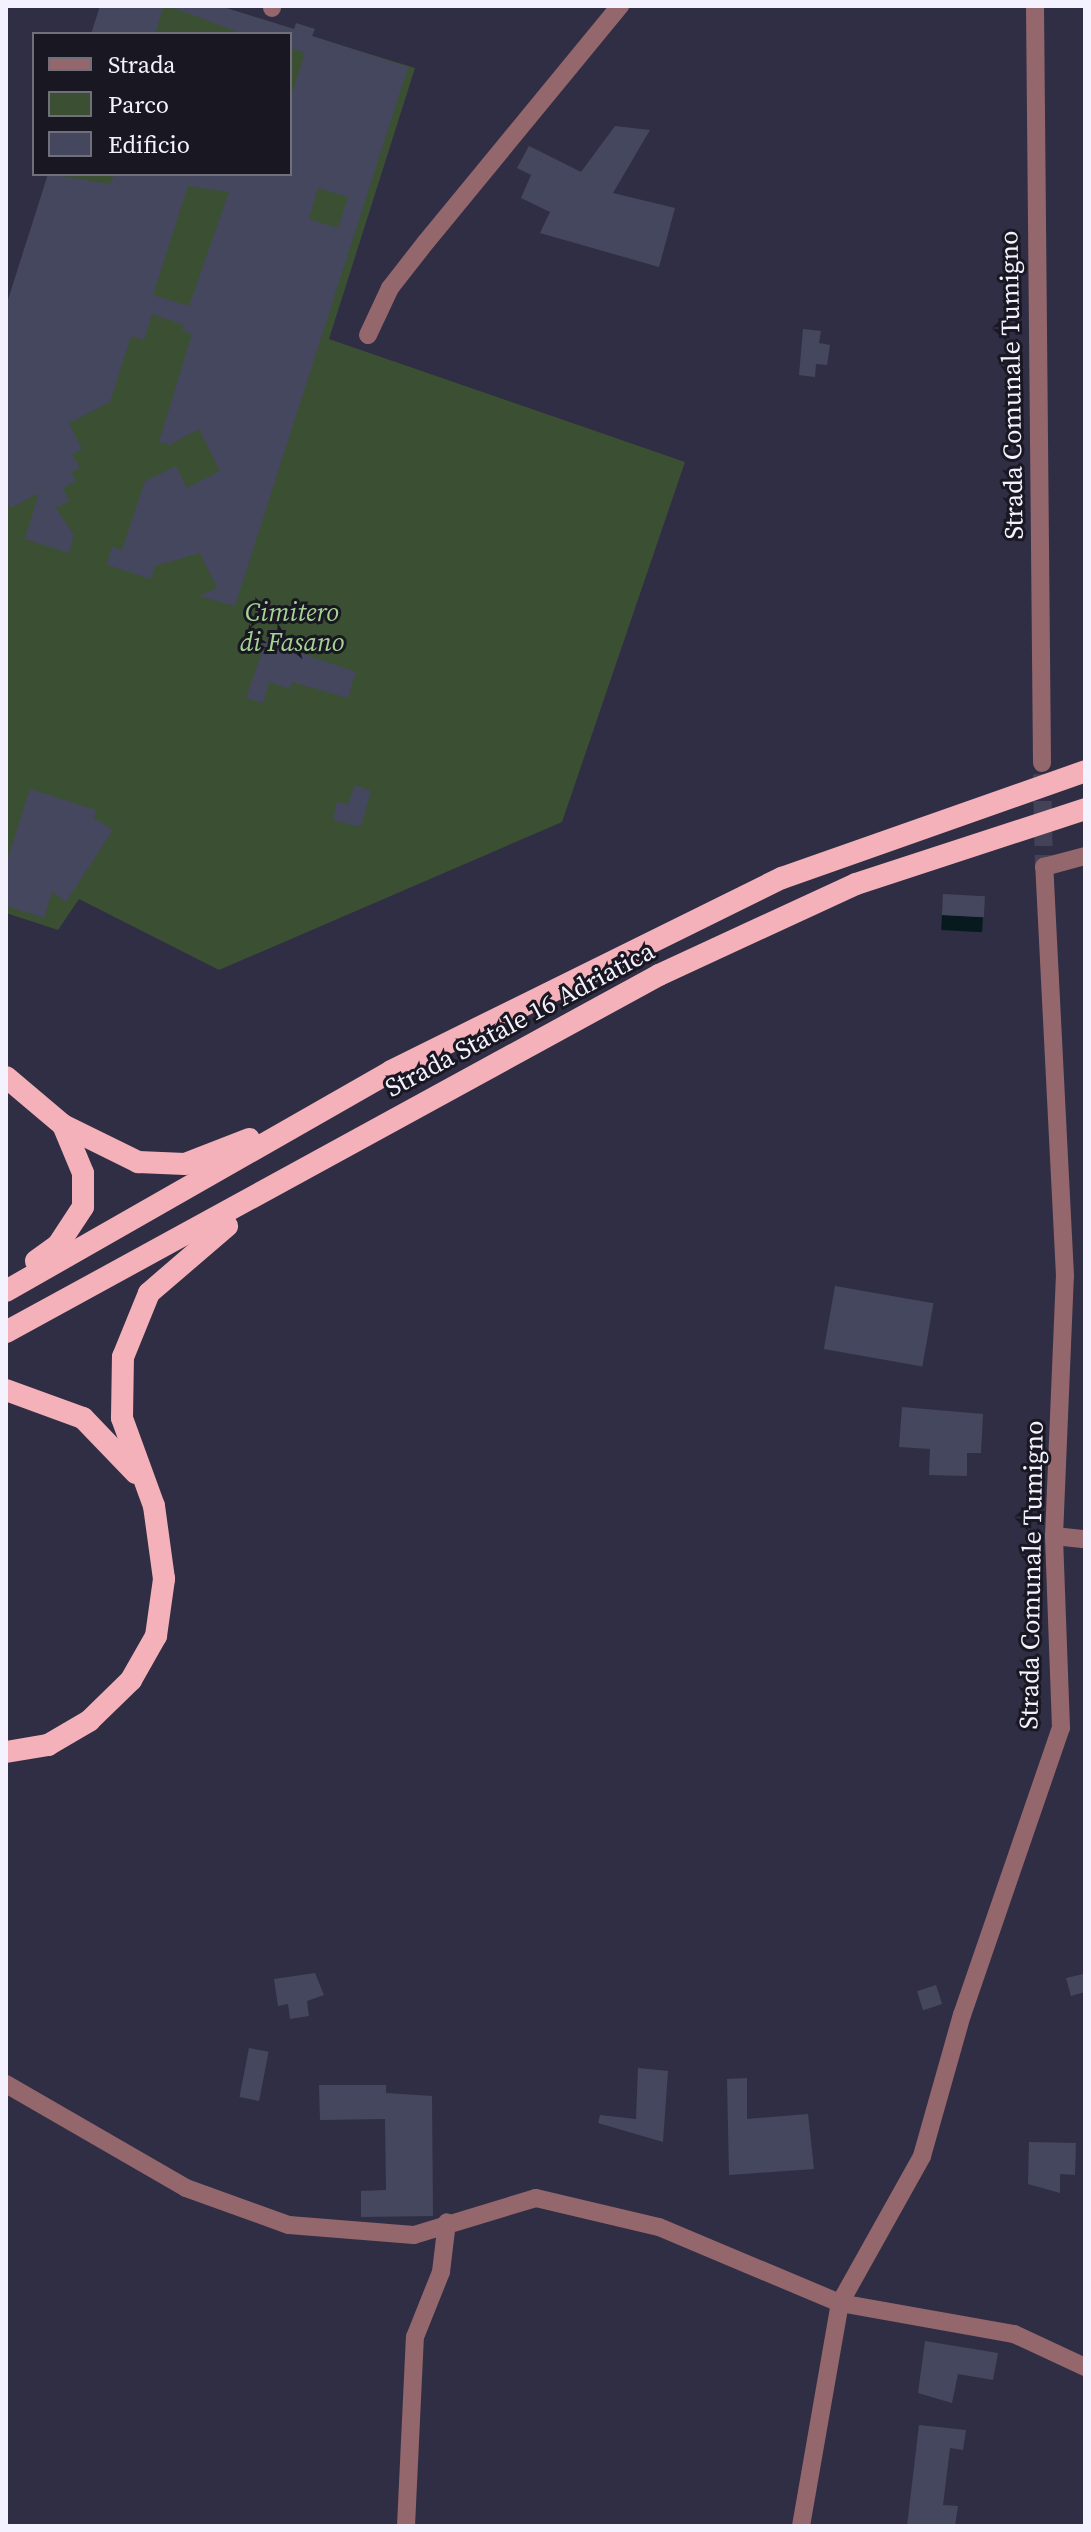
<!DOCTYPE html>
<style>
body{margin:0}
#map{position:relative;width:1091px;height:2532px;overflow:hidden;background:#302e44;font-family:"Source Serif 4",serif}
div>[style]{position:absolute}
.green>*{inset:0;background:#3b4f33}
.water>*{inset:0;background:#071b1f;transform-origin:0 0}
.building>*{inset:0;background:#45475f;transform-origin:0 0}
.minor-tunnel>*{height:18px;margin-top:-9px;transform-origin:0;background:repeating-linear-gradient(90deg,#444257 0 18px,transparent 0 27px)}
.minor>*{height:18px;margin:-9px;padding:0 9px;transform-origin:9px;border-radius:9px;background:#94676d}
.trunk>*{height:22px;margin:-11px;padding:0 11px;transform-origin:11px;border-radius:11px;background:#f5b1ba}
span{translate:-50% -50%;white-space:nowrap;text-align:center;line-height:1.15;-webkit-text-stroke:6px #181722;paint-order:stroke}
.street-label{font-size:26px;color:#f3f2fe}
.park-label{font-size:26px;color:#a5d394;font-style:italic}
.frame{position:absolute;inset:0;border:8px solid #f3f2fe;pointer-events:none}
.legend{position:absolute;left:32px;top:32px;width:260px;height:144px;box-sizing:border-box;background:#181722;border:2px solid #706f7a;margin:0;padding:10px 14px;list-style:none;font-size:24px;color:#f3f2fe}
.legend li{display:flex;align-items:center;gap:16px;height:40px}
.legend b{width:40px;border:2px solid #706f7a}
</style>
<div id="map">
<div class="green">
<i style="clip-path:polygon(109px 6px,214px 6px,415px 68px,329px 339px,685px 462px,562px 822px,219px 970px,79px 899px,58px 930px,6px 913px,6px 309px,51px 174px,290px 174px,290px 34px,99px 34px)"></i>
</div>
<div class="water">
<i style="left:942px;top:915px;width:41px;height:15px;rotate:3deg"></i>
</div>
<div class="building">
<i style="clip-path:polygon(100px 6px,164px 6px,155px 34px,91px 34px)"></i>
<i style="clip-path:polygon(evenodd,168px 6px,220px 6px,294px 29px,296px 23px,315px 29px,312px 36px,408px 67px,235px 606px,199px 596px,217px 588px,200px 553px,155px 566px,151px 579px,107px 565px,112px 547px,122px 550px,145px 481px,176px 466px,187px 488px,220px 471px,199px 429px,170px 445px,159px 442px,192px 334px,182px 331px,184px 325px,152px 314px,144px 340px,131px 336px,110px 402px,69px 423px,82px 449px,72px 454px,80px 468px,71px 472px,76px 481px,63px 488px,69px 501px,56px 508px,74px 535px,69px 553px,25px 539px,39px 493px,11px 508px,6px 499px,6px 306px,48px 174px,110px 184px,114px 174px,290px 174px,290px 100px,305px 53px,290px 48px,290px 34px,244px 34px,168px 6px,188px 186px,229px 192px,189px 306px,153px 295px,188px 186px,168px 6px,318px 188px,348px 197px,338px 228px,309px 219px,318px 188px)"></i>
<i style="clip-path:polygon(615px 126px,650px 130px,613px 193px,675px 208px,659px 267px,540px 233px,550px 212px,521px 198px,531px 175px,517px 168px,529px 146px,581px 172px)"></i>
<i style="clip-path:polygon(803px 329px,821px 331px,819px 343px,830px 345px,827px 365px,816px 364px,815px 377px,799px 375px)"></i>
<i style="clip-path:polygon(266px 641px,356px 672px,348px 698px,292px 682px,289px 689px,269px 682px,263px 703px,246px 698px)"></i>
<i style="clip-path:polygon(355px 785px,371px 791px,361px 827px,333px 820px,337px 802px,348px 804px)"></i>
<i style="clip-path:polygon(30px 789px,96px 810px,94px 818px,113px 830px,66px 902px,52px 892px,44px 918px,6px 906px,6px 864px)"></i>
<i style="left:943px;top:894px;width:42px;height:21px;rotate:3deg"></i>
<i style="left:835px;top:1286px;width:100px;height:64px;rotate:10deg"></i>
<i style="clip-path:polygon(902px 1407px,983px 1414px,981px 1453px,967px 1453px,967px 1476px,929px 1475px,930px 1449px,899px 1447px)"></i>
<i style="clip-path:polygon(315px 1973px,324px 1995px,307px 2001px,309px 2016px,290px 2019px,288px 2004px,278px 2006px,274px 1979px)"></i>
<i style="clip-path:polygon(1083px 1974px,1085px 1992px,1071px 1996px,1066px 1978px)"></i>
<i style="left:936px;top:1985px;width:20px;height:20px;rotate:72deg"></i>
<i style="left:249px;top:2048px;width:20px;height:50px;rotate:11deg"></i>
<i style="clip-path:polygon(638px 2068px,668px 2071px,663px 2142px,598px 2123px,600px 2115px,636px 2119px)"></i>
<i style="clip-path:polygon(747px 2078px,747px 2119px,808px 2114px,814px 2169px,729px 2175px,727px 2079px)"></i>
<i style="clip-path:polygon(319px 2085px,386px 2085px,386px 2093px,432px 2096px,433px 2216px,361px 2217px,361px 2191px,386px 2190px,385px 2119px,320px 2120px)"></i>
<i style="clip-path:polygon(1029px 2142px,1076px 2143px,1075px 2175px,1060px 2174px,1060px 2193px,1028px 2184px)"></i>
<i style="clip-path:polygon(925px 2341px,998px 2353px,993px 2380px,958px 2374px,952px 2403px,918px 2393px)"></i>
<i style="clip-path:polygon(919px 2425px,966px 2430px,963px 2450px,950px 2448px,943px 2505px,958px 2506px,955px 2526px,907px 2526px)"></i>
</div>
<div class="minor-tunnel">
<i style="left:1042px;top:774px;width:93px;rotate:88.8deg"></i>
</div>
<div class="minor">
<i style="left:1035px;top:6px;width:757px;rotate:89.47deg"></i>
<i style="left:272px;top:8px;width:2px;rotate:-90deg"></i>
<i style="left:368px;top:335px;width:52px;rotate:-64.9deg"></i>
<i style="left:390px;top:288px;width:58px;rotate:-52deg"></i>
<i style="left:426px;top:242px;width:306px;rotate:-50.6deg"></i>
<i style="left:1054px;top:1536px;width:31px;rotate:6deg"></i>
<i style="left:6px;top:2084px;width:208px;rotate:30deg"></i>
<i style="left:186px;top:2188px;width:109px;rotate:19.8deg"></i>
<i style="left:289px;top:2225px;width:125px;rotate:4.6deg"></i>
<i style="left:414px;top:2235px;width:127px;rotate:-16.9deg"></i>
<i style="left:536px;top:2198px;width:126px;rotate:13.3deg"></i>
<i style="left:659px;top:2227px;width:196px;rotate:22.8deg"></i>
<i style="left:840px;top:2303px;width:177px;rotate:10.1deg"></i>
<i style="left:1014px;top:2334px;width:78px;rotate:24.9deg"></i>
<i style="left:406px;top:2526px;width:189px;rotate:-87.3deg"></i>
<i style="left:415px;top:2337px;width:70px;rotate:-68.2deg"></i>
<i style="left:441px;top:2272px;width:50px;rotate:-83.2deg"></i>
<i style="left:801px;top:2526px;width:226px;rotate:-80.1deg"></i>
<i style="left:840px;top:2303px;width:168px;rotate:-60.8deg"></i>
<i style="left:922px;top:2156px;width:147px;rotate:-74.2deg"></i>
<i style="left:962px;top:2015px;width:304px;rotate:-71deg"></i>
<i style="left:1061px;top:1728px;width:192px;rotate:-92.1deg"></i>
<i style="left:1054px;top:1536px;width:260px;rotate:-87.6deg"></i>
<i style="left:1065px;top:1276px;width:410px;rotate:-92.9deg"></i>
<i style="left:1044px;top:867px;width:42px;rotate:-15deg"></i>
</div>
<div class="trunk">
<i style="left:6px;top:1077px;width:75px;rotate:40.1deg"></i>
<i style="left:63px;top:1125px;width:84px;rotate:26.3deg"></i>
<i style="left:138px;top:1162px;width:47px;rotate:2.4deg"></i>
<i style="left:185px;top:1164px;width:69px;rotate:-21.3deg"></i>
<i style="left:36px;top:1261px;width:27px;rotate:-36deg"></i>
<i style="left:58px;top:1245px;width:45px;rotate:-56.7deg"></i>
<i style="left:83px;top:1207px;width:34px;rotate:-90deg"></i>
<i style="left:83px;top:1173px;width:52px;rotate:-112.6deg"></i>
<i style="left:6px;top:1291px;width:443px;rotate:-29.7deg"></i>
<i style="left:391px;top:1071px;width:436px;rotate:-26.3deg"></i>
<i style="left:782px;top:878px;width:321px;rotate:-19.4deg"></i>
<i style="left:6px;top:1332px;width:744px;rotate:-28.67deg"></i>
<i style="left:659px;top:975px;width:217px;rotate:-24.8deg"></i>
<i style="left:856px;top:884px;width:241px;rotate:-18.1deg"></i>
<i style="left:6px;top:1390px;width:82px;rotate:20deg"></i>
<i style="left:83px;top:1418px;width:76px;rotate:46.1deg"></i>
<i style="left:6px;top:1752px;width:43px;rotate:-9.5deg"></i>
<i style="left:48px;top:1745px;width:48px;rotate:-30.3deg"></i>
<i style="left:89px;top:1721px;width:59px;rotate:-44.3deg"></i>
<i style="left:131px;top:1680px;width:51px;rotate:-60.4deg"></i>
<i style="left:156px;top:1636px;width:58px;rotate:-82deg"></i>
<i style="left:164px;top:1579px;width:74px;rotate:-97.8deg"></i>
<i style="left:154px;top:1506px;width:94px;rotate:-110deg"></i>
<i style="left:122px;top:1418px;width:61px;rotate:-89.1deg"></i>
<i style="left:123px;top:1357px;width:69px;rotate:-67.9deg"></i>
<i style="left:149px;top:1293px;width:103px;rotate:-40.7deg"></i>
</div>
<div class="street-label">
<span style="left:1012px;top:385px;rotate:-91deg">Strada Comunale Tumigno</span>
<span style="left:520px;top:1020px;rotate:-28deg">Strada Statale 16 Adriatica</span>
<span style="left:1032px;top:1575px;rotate:-89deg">Strada Comunale Tumigno</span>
</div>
<div class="park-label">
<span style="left:292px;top:628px">Cimitero<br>di Fasano</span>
</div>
<div class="frame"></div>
<ul class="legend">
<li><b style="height:10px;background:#94676d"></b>Strada</li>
<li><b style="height:22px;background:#3b4f33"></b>Parco</li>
<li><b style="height:22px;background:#45475f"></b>Edificio</li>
</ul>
</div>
